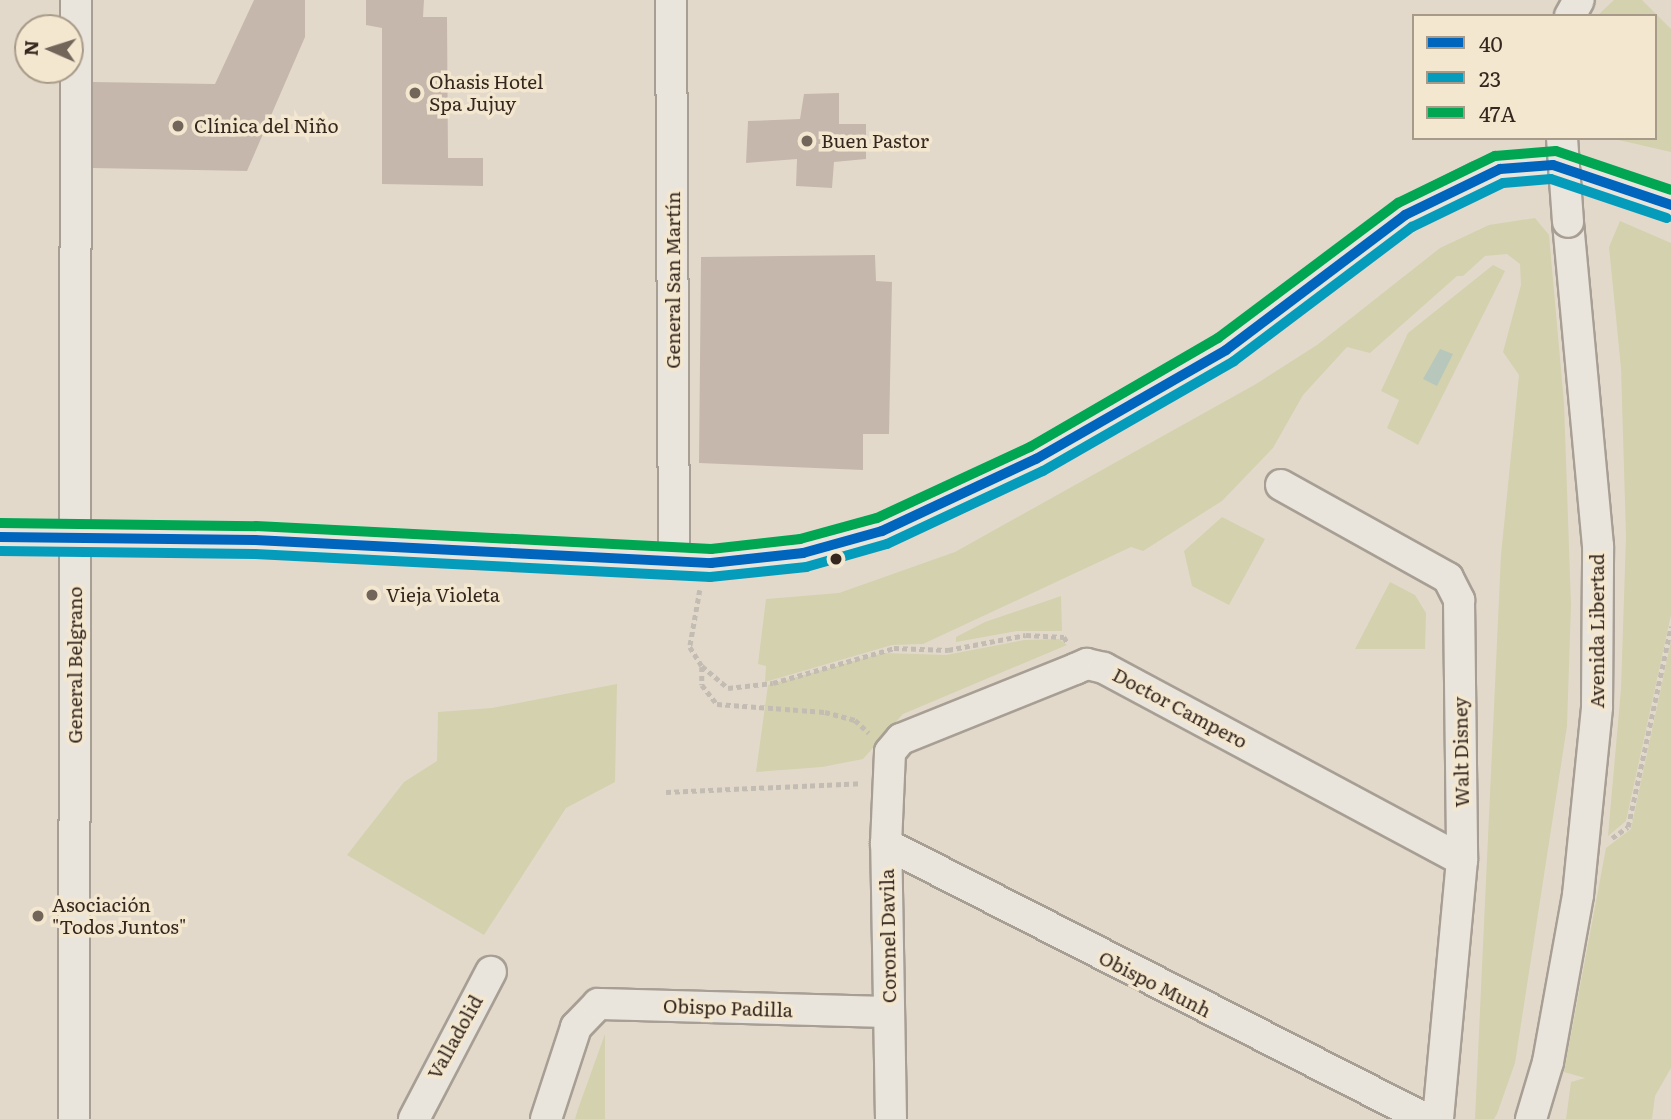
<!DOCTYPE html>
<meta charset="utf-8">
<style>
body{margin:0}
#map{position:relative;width:1671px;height:1119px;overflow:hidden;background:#e2d9cb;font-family:Literata,serif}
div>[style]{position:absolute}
.green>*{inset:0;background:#d4d1ae}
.water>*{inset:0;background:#b7c7bc}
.building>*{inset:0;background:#c6b7ac}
.path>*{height:4.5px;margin-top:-2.25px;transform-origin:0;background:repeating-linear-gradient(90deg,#c3bcb3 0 5px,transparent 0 8.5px)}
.roads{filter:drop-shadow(2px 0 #a79e94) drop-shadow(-2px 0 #a79e94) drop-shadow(0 2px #a79e94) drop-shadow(0 -2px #a79e94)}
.street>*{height:30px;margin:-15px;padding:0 15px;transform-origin:15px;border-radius:15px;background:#eae5dc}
.bridges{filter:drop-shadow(2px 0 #a79e94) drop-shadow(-2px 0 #a79e94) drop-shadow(0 2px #a79e94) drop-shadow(0 -2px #a79e94)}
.street-bridge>*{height:30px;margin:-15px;padding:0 15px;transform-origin:15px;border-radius:15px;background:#eae5dc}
.bus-1>*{height:10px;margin:-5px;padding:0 5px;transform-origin:5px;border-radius:5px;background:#0065bd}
.bus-2>*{height:10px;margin:-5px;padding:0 5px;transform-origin:5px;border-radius:5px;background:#059cbc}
.bus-3>*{height:10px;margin:-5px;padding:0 5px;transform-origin:5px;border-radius:5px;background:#00a651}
.dots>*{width:19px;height:19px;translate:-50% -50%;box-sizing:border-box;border:4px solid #f4e7d0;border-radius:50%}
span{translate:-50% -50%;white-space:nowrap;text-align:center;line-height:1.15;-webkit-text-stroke:7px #f4e7d0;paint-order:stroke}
.poi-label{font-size:19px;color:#35271d}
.left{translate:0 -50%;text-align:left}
.street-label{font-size:19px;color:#35271d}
.legend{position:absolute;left:1412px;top:14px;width:245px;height:126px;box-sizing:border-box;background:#f4e7d0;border:2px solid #a89a88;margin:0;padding:9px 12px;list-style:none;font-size:21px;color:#35271d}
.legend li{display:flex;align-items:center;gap:14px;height:35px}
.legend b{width:35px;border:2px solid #a89a88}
.north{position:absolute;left:14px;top:14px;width:70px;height:70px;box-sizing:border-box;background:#f4e7d0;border:2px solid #a89a88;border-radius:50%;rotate:273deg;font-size:19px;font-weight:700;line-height:28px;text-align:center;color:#35271d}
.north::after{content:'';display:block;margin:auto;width:24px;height:32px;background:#72655a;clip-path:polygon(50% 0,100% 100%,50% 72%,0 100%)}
</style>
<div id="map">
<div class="green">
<i style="clip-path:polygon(1614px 0,1642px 0,1671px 29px,1671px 152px,1610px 138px,1655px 138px,1655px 16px,1597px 16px)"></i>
<i style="clip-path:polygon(1535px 218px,1549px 235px,1564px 403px,1571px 605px,1567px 726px,1515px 1063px,1497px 1114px,1494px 1119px,1475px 1119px,1501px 555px,1519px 375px,1503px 352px,1521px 285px,1520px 264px,1507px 254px,1485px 256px,1463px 276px,1457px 276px,1370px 353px,1347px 347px,1303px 395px,1273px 448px,1222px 501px,1143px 551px,1131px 547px,923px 644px,892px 645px,765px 682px,766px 666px,758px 664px,766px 599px,839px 593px,955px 552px,1256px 384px,1317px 345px,1440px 248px,1489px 225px)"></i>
<i style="clip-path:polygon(1620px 221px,1671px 243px,1671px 615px,1626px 821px,1608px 836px,1621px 689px,1626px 536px,1621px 368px,1609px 247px)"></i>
<i style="clip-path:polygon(1493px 265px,1505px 271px,1418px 445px,1387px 428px,1399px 400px,1381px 391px,1408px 333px)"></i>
<i style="clip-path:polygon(1222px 517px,1265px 539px,1229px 605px,1192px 586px,1184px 551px)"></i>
<i style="clip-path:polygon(1390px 582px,1415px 595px,1426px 613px,1425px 649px,1355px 649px)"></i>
<i style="clip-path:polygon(1061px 596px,1062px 631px,1017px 631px,956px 642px,956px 637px,985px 622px)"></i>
<i style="clip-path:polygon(1059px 639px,1067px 645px,903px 714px,863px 759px,822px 767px,756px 772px,768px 685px,883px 653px,946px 655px,1024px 640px)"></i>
<i style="clip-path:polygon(1671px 641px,1671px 1068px,1655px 1096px,1652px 1119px,1566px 1119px,1571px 1082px,1585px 1078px,1564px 1072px,1606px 848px,1631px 829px)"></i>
<i style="clip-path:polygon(617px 684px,615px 782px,566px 808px,484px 935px,347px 855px,404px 782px,437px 761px,438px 712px,492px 708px)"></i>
<i style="clip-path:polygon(605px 1034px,605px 1119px,575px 1119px,578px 1109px)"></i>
</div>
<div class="water">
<i style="clip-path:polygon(1440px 349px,1453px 354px,1437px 386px,1423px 379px)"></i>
</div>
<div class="building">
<i style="clip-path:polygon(254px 0,305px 0,305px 37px,247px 171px,93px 168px,93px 82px,215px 84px)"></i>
<i style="clip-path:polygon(366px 0,424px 0,423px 17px,447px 17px,448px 158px,483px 158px,483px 186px,382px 184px,382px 28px,366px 25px)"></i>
<i style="clip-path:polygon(839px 93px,839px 124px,866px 124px,866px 159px,834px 162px,832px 188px,796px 186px,797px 159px,746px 163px,748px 121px,800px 119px,804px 94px)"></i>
<i style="clip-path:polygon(875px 255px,876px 281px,892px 282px,889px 434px,863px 434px,863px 470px,699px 463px,701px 257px)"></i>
</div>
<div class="path">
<i style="left:700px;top:590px;width:58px;rotate:100deg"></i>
<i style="left:690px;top:647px;width:22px;rotate:58deg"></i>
<i style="left:702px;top:666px;width:34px;rotate:40deg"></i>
<i style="left:728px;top:688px;width:45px;rotate:-6.3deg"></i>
<i style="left:773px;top:683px;width:126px;rotate:-16.1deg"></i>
<i style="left:894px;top:648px;width:54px;rotate:2.1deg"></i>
<i style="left:948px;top:650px;width:79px;rotate:-10.9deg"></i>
<i style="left:1026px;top:635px;width:38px;rotate:3deg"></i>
<i style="left:1064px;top:637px;width:6px;rotate:59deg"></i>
<i style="left:702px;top:667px;width:18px;rotate:90deg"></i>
<i style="left:702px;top:685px;width:24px;rotate:52deg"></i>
<i style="left:717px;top:704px;width:108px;rotate:4.2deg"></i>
<i style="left:825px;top:712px;width:31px;rotate:15deg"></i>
<i style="left:855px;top:720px;width:19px;rotate:43deg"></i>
<i style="left:666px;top:792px;width:195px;rotate:-2.6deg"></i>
<i style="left:1612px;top:838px;width:19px;rotate:-35deg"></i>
<i style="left:1628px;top:827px;width:205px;rotate:-77.9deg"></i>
</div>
<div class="roads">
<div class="street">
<i style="left:671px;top:0;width:561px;rotate:89.69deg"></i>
<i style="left:1570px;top:16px;width:18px;rotate:-61deg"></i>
<i style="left:1281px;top:485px;width:191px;rotate:29.1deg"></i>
<i style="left:1448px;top:578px;width:25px;rotate:63deg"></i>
<i style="left:1459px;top:600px;width:260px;rotate:89.3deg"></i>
<i style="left:1462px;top:860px;width:260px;rotate:95.3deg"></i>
<i style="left:0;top:537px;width:255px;rotate:0.7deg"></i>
<i style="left:255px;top:540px;width:457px;rotate:2.9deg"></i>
<i style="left:711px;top:563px;width:93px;rotate:-6.2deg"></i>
<i style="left:803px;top:553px;width:82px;rotate:-15.6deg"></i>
<i style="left:882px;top:531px;width:170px;rotate:-25.1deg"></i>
<i style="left:1036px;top:459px;width:219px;rotate:-29.8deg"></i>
<i style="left:1226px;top:350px;width:224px;rotate:-37deg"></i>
<i style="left:1405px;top:215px;width:82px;rotate:-26.9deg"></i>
<i style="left:1478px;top:178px;width:24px;rotate:-22deg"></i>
<i style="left:1500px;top:169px;width:53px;rotate:-4.3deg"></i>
<i style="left:1553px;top:165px;width:125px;rotate:18.7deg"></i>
<i style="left:886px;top:844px;width:606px;rotate:26.99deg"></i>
<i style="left:74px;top:1119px;width:1119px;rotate:-89.9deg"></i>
<i style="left:414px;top:1119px;width:166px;rotate:-62.4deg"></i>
<i style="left:546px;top:1119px;width:97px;rotate:-71.9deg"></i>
<i style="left:576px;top:1027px;width:32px;rotate:-46deg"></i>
<i style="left:598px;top:1004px;width:291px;rotate:1.6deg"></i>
<i style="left:891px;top:1119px;width:275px;rotate:-91deg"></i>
<i style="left:886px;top:844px;width:92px;rotate:-87.5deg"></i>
<i style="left:890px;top:752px;width:17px;rotate:-50deg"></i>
<i style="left:901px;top:739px;width:188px;rotate:-21.9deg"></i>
<i style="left:1075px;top:669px;width:13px;rotate:-23deg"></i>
<i style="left:1087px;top:664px;width:17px;rotate:13deg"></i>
<i style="left:1104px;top:668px;width:406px;rotate:28.2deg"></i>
<i style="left:1531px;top:1119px;width:59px;rotate:-73.4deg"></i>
<i style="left:1548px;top:1062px;width:170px;rotate:-79.8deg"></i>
<i style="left:1578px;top:895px;width:189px;rotate:-84.2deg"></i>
<i style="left:1597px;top:707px;width:161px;rotate:-89.6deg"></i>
<i style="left:1598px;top:546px;width:325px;rotate:-95.3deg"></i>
</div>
</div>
<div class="bridges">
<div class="street-bridge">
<i style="left:1562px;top:138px;width:84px;rotate:85.9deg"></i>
</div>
</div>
<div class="bus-1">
<i style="left:0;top:537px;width:255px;rotate:0.7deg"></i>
<i style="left:255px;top:540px;width:457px;rotate:2.9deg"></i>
<i style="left:711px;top:563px;width:93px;rotate:-6.2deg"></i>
<i style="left:803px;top:553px;width:82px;rotate:-15.6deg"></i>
<i style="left:882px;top:531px;width:170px;rotate:-25.1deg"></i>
<i style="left:1036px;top:459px;width:219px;rotate:-29.8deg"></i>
<i style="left:1226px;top:350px;width:224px;rotate:-37deg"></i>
<i style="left:1405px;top:215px;width:106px;rotate:-25.8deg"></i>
<i style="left:1500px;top:169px;width:53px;rotate:-4.3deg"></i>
<i style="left:1553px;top:165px;width:125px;rotate:18.7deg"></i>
</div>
<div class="bus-2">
<i style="left:0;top:551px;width:255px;rotate:0.7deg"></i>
<i style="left:255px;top:554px;width:456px;rotate:2.9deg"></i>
<i style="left:710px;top:577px;width:97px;rotate:-5.9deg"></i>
<i style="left:806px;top:567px;width:84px;rotate:-15.9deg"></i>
<i style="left:887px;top:544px;width:172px;rotate:-25.1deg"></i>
<i style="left:1043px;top:471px;width:220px;rotate:-29.9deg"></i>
<i style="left:1234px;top:361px;width:223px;rotate:-37deg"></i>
<i style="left:1412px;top:227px;width:101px;rotate:-25.8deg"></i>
<i style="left:1503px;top:183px;width:48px;rotate:-4.8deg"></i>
<i style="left:1551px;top:179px;width:122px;rotate:18.6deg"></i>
</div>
<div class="bus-3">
<i style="left:0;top:523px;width:256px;rotate:0.7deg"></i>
<i style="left:256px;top:526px;width:456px;rotate:2.9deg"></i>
<i style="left:711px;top:549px;width:90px;rotate:-6.4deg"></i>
<i style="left:800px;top:539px;width:80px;rotate:-15.3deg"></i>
<i style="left:877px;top:518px;width:169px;rotate:-24.9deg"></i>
<i style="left:1030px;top:447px;width:217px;rotate:-30.1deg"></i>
<i style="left:1218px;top:338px;width:225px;rotate:-36.9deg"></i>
<i style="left:1398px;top:203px;width:108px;rotate:-25.9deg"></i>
<i style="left:1495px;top:156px;width:61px;rotate:-4.7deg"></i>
<i style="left:1556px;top:151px;width:121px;rotate:18.7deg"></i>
</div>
<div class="dots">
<i style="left:415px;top:93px;background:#72655a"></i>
<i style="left:178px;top:126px;background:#72655a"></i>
<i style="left:807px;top:141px;background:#72655a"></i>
<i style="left:836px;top:559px;background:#35271d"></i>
<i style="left:372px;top:595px;background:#72655a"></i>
<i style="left:38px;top:916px;background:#72655a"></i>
</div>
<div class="poi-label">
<span class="left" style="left:429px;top:93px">Ohasis Hotel<br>Spa Jujuy</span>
<span class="left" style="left:194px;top:126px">Clínica del Niño</span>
<span class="left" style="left:821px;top:141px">Buen Pastor</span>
<span class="left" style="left:386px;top:595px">Vieja Violeta</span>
<span class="left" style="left:52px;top:916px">Asociación<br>"Todos Juntos"</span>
</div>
<div class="street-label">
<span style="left:673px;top:280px;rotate:-90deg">General San Martín</span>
<span style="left:1597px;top:631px;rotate:-90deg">Avenida Libertad</span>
<span style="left:75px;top:665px;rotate:-90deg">General Belgrano</span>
<span style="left:1180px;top:708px;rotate:28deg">Doctor Campero</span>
<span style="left:1461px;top:752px;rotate:-91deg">Walt Disney</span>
<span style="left:888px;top:936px;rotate:-91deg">Coronel Davila</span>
<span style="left:1155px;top:984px;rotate:27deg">Obispo Munh</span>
<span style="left:728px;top:1008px;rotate:2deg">Obispo Padilla</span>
<span style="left:455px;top:1037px;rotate:-61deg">Valladolid</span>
</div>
<ul class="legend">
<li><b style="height:9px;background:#0065bd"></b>40</li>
<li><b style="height:9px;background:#059cbc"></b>23</li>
<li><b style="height:9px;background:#00a651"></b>47A</li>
</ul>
<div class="north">N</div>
</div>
